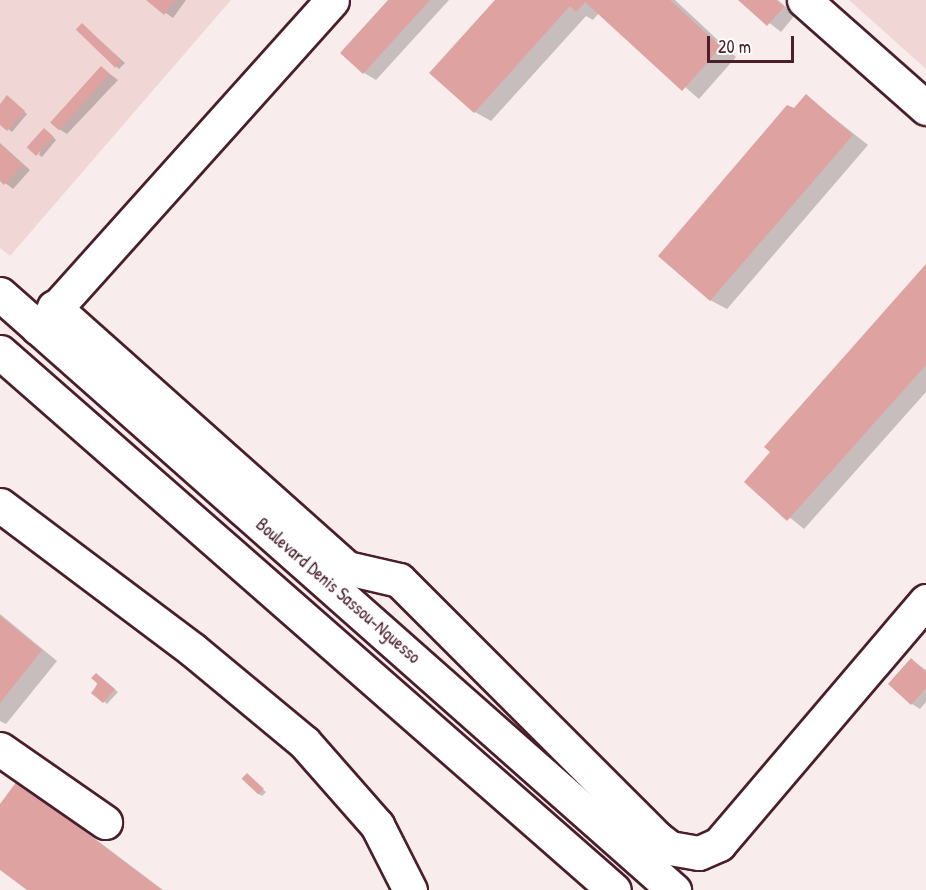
<!DOCTYPE html>
<style>
body{margin:0}
#map{position:relative;width:926px;height:890px;overflow:hidden;background:#f8edec;font-family:"Patrick Hand",sans-serif}
div>[style]{position:absolute}
.built>*{inset:0;background:#f0d7d6}
.shadow>*{inset:0;background:#0003}
.building>*{inset:0;background:#dea3a1;transform-origin:0 0}
.roads{filter:drop-shadow(2px 0 #4a1f2b) drop-shadow(-2px 0 #4a1f2b) drop-shadow(0 2px #4a1f2b) drop-shadow(0 -2px #4a1f2b)}
.minor>*{height:33px;margin:-16.5px;padding:0 16.5px;transform-origin:16.5px;border-radius:16.5px;background:#fff}
.major>*{height:33px;margin:-16.5px;padding:0 16.5px;transform-origin:16.5px;border-radius:16.5px;background:#fff}
span{translate:-50% -50%;white-space:nowrap;text-align:center;line-height:1.15;-webkit-text-stroke:6px #fff;paint-order:stroke}
.street-label{font-size:18px;color:#4a1f2b}
.scale{position:absolute;left:707px;top:36px;width:87px;height:27px;box-sizing:border-box;border:3px solid #4a1f2b;border-top:0;padding-left:8px;font-size:18px;line-height:21px;white-space:nowrap;color:#4a1f2b;-webkit-text-stroke:4px #fff;paint-order:stroke}
</style>
<div id="map">
<div class="built">
<i style="clip-path:polygon(0 0,231px 0,10px 256px,0 248px)"></i>
<i style="clip-path:polygon(849px 0,926px 0,926px 69px)"></i>
</div>
<div class="shadow">
<i style="clip-path:polygon(147px 0,186px 0,173px 18px)"></i>
<i style="clip-path:polygon(390px 0,449px 0,376px 80px,364px 73px)"></i>
<i style="clip-path:polygon(497px 0,675px 0,736px 57px,699px 99px,599px 13px,593px 20px,586px 16px,491px 121px,475px 112px)"></i>
<i style="clip-path:polygon(740px 0,778px 0,795px 15px,781px 32px)"></i>
<i style="clip-path:polygon(83px 25px,125px 63px,119px 69px,116px 66px)"></i>
<i style="clip-path:polygon(102px 68px,118px 80px,67px 134px,59px 129px,51px 122px)"></i>
<i style="clip-path:polygon(806px 96px,868px 145px,727px 309px,710px 300px,794px 110px)"></i>
<i style="clip-path:polygon(11px 100px,27px 114px,12px 132px,0 123px,0 106px)"></i>
<i style="clip-path:polygon(48px 132px,56px 140px,42px 157px,39px 155px)"></i>
<i style="clip-path:polygon(0 143px,30px 170px,13px 189px,0 179px)"></i>
<i style="clip-path:polygon(926px 266px,926px 392px,804px 529px,746px 482px)"></i>
<i style="clip-path:polygon(0 614px,57px 661px,6px 724px,0 721px)"></i>
<i style="clip-path:polygon(912px 660px,926px 670px,926px 702px,920px 709px,912px 704px)"></i>
<i style="clip-path:polygon(100px 677px,118px 692px,107px 704px,93px 692px)"></i>
<i style="clip-path:polygon(247px 774px,266px 792px,262px 796px,259px 794px)"></i>
<i style="clip-path:polygon(17px 783px,33px 792px,163px 890px,29px 890px,0 868px,0 806px)"></i>
</div>
<div class="building">
<i style="clip-path:polygon(146px 0,175px 0,164px 15px)"></i>
<i style="clip-path:polygon(388px 0,430px 0,363px 74px,340px 53px)"></i>
<i style="clip-path:polygon(495px 0,670px 0,721px 47px,682px 91px,585px 2px,576px 12px,570px 6px,474px 113px,429px 73px)"></i>
<i style="clip-path:polygon(738px 0,776px 0,784px 7px,767px 26px)"></i>
<i style="left:82px;top:23px;width:55px;height:9px;rotate:44deg"></i>
<i style="left:101px;top:66px;width:12px;height:76px;rotate:42deg"></i>
<i style="clip-path:polygon(806px 94px,853px 135px,710px 301px,658px 256px,787px 105px,794px 108px)"></i>
<i style="clip-path:polygon(7px 95px,25px 111px,7px 131px,0 125px,0 104px)"></i>
<i style="left:44px;top:128px;width:13px;height:26px;rotate:42deg"></i>
<i style="clip-path:polygon(0 144px,23px 165px,4px 185px,0 181px)"></i>
<i style="clip-path:polygon(926px 264px,926px 365px,787px 521px,744px 482px,770px 452px,764px 447px)"></i>
<i style="clip-path:polygon(0 616px,42px 650px,0 703px)"></i>
<i style="clip-path:polygon(911px 658px,926px 672px,926px 688px,911px 705px,888px 684px)"></i>
<i style="clip-path:polygon(96px 673px,115px 689px,103px 703px,91px 693px,98px 684px,91px 678px)"></i>
<i style="left:247px;top:773px;width:23px;height:8px;rotate:43deg"></i>
<i style="clip-path:polygon(17px 781px,162px 890px,27px 890px,0 870px,0 804px)"></i>
</div>
<div class="roads">
<div class="minor">
<i style="left:804px;top:0;width:163px;rotate:41.5deg"></i>
<i style="left:54px;top:307px;width:392px;rotate:41.7deg"></i>
<i style="left:38px;top:328px;width:440px;rotate:-48.1deg"></i>
<i style="left:0;top:505px;width:241px;rotate:36.9deg"></i>
<i style="left:193px;top:650px;width:144px;rotate:39.7deg"></i>
<i style="left:304px;top:742px;width:111px;rotate:48.7deg"></i>
<i style="left:377px;top:825px;width:73px;rotate:63.1deg"></i>
<i style="left:330px;top:584px;width:23px;rotate:-43deg"></i>
<i style="left:347px;top:568px;width:53px;rotate:13deg"></i>
<i style="left:399px;top:580px;width:365px;rotate:45deg"></i>
<i style="left:657px;top:838px;width:16px;rotate:38deg"></i>
<i style="left:670px;top:848px;width:29px;rotate:10deg"></i>
<i style="left:699px;top:853px;width:22px;rotate:-24deg"></i>
<i style="left:719px;top:844px;width:319px;rotate:-49.6deg"></i>
<i style="left:0;top:749px;width:128px;rotate:34.8deg"></i>
</div>
<div class="major">
<i style="left:0;top:294px;width:900px;rotate:41.49deg"></i>
<i style="left:0;top:352px;width:816px;rotate:41.23deg"></i>
</div>
</div>
<div class="street-label">
<span style="left:338px;top:591px;rotate:41deg">Boulevard Denis Sassou-Nguesso</span>
</div>
<div class="scale">20 m</div>
</div>
